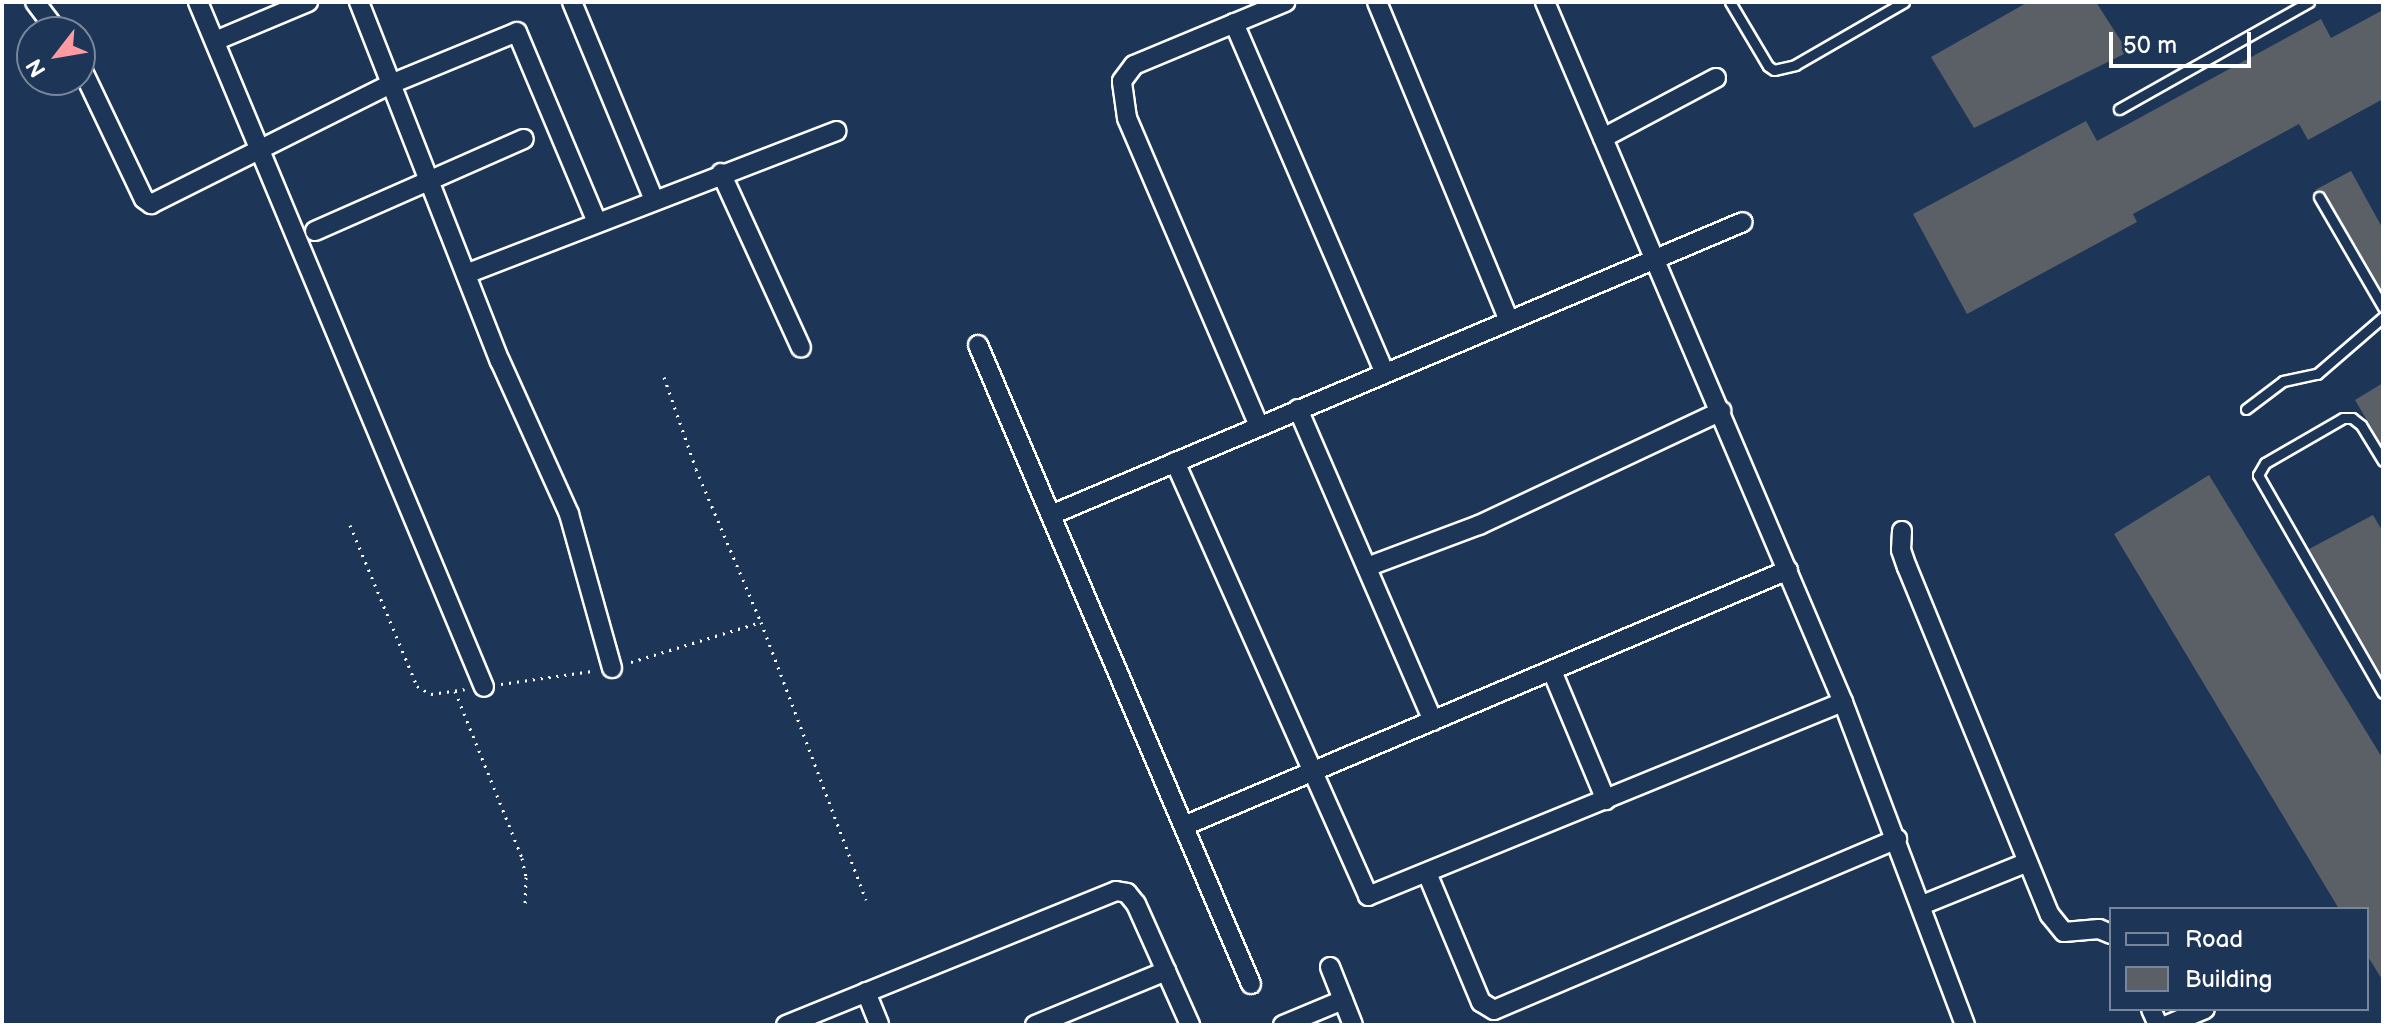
<!DOCTYPE html>
<style>
body{margin:0}
#map{position:relative;width:2385px;height:1027px;overflow:hidden;background:#1d3557;font-family:"Balsamiq Sans",sans-serif}
div>[style]{position:absolute}
.building>*{inset:0;background:#5a6065}
.path>*{height:3px;margin-top:-1.5px;transform-origin:0;background:repeating-linear-gradient(90deg,#fff 0 2px,transparent 0 8px)}
.roads{filter:drop-shadow(2px 0 #fff) drop-shadow(-2px 0 #fff) drop-shadow(0 2px #fff) drop-shadow(0 -2px #fff)}
.lane>*{height:9px;margin:-4.5px;padding:0 4.5px;transform-origin:4.5px;border-radius:4.5px;background:#1d3557}
.street>*{height:18px;margin:-9px;padding:0 9px;transform-origin:9px;border-radius:9px;background:#1d3557}
span{translate:-50% -50%;white-space:nowrap;text-align:center;line-height:1.15;-webkit-text-stroke:6px #1d3557;paint-order:stroke}
.frame{position:absolute;inset:0;border:4px solid #fff;pointer-events:none}
.legend{position:absolute;left:2109px;top:907px;width:260px;height:104px;box-sizing:border-box;background:#1d3557;border:2px solid #77869a;margin:0;padding:10px 14px;list-style:none;font-size:24px;color:#fff}
.legend li{display:flex;align-items:center;gap:16px;height:40px}
.legend b{width:40px;border:2px solid #77869a}
.north{position:absolute;left:16px;top:16px;width:80px;height:80px;box-sizing:border-box;background:#1d3557;border:2px solid #77869a;border-radius:50%;rotate:239deg;font-size:22px;font-weight:700;line-height:32px;text-align:center;color:#fff}
.north::after{content:'';display:block;margin:auto;width:28px;height:36px;background:#ff9aa2;clip-path:polygon(50% 0,100% 100%,50% 72%,0 100%)}
.scale{position:absolute;left:2109px;top:32px;width:142px;height:36px;box-sizing:border-box;border:4px solid #fff;border-top:0;padding-left:10px;font-size:24px;line-height:28px;white-space:nowrap;color:#fff;-webkit-text-stroke:6px #1d3557;paint-order:stroke}
</style>
<div id="map">
<div class="building">
<i style="clip-path:polygon(2028px 2px,2096px 2px,2128px 52px,1974px 128px,1931px 57px)"></i>
<i style="clip-path:polygon(2383px 10px,2383px 99px,2308px 140px,2299px 124px,2133px 214px,2137px 222px,1967px 314px,1913px 214px,2086px 121px,2097px 141px,2321px 19px,2331px 38px)"></i>
<i style="clip-path:polygon(2351px 171px,2383px 229px,2383px 292px,2325px 193px,2315px 190px)"></i>
<i style="clip-path:polygon(2383px 383px,2383px 447px,2355px 400px)"></i>
<i style="clip-path:polygon(2209px 475px,2383px 759px,2383px 981px,2367px 955px,2367px 909px,2339px 909px,2114px 534px)"></i>
<i style="clip-path:polygon(2373px 515px,2383px 532px,2383px 678px,2309px 549px)"></i>
</div>
<div class="path">
<i style="left:664px;top:377px;width:97px;rotate:70.8deg"></i>
<i style="left:696px;top:469px;width:166px;rotate:67deg"></i>
<i style="left:761px;top:622px;width:297px;rotate:69.3deg"></i>
<i style="left:350px;top:525px;width:174px;rotate:67.4deg"></i>
<i style="left:417px;top:686px;width:16px;rotate:30deg"></i>
<i style="left:431px;top:694px;width:34px;rotate:-8deg"></i>
<i style="left:631px;top:662px;width:136px;rotate:-17.1deg"></i>
<i style="left:501px;top:684px;width:92px;rotate:-8.1deg"></i>
<i style="left:455px;top:691px;width:180px;rotate:68.1deg"></i>
<i style="left:522px;top:858px;width:19px;rotate:78deg"></i>
<i style="left:526px;top:877px;width:27px;rotate:92deg"></i>
</div>
<div class="roads">
<div class="lane">
<i style="left:1730px;top:2px;width:74px;rotate:59.3deg"></i>
<i style="left:1768px;top:66px;width:7px;rotate:34deg"></i>
<i style="left:1774px;top:70px;width:22px;rotate:-13deg"></i>
<i style="left:1795px;top:65px;width:126px;rotate:-30deg"></i>
<i style="left:2119px;top:109px;width:218px;rotate:-29.4deg"></i>
<i style="left:2319px;top:197px;width:127px;rotate:59.8deg"></i>
<i style="left:2246px;top:409px;width:46px;rotate:-37.1deg"></i>
<i style="left:2283px;top:381px;width:35px;rotate:-12deg"></i>
<i style="left:2317px;top:374px;width:87px;rotate:-40.8deg"></i>
<i style="left:2383px;top:461px;width:42px;rotate:-121.4deg"></i>
<i style="left:2361px;top:425px;width:11px;rotate:-142deg"></i>
<i style="left:2352px;top:418px;width:9px;rotate:180deg"></i>
<i style="left:2343px;top:418px;width:90px;rotate:150deg"></i>
<i style="left:2265px;top:463px;width:14px;rotate:120deg"></i>
<i style="left:2258px;top:475px;width:251px;rotate:60.2deg"></i>
</div>
<div class="street">
<i style="left:35px;top:2px;width:38px;rotate:53deg"></i>
<i style="left:198px;top:2px;width:742px;rotate:67.34deg"></i>
<i style="left:359px;top:2px;width:386px;rotate:68.6deg"></i>
<i style="left:500px;top:361px;width:168px;rotate:65.7deg"></i>
<i style="left:569px;top:514px;width:160px;rotate:74.4deg"></i>
<i style="left:572px;top:2px;width:214px;rotate:67.5deg"></i>
<i style="left:1377px;top:2px;width:345px;rotate:67.5deg"></i>
<i style="left:1545px;top:2px;width:761px;rotate:66.94deg"></i>
<i style="left:1843px;top:702px;width:345px;rotate:69.3deg"></i>
<i style="left:1234px;top:23px;width:381px;rotate:66.7deg"></i>
<i style="left:215px;top:41px;width:101px;rotate:-22.8deg"></i>
<i style="left:80px;top:65px;width:148px;rotate:64.5deg"></i>
<i style="left:144px;top:199px;width:9px;rotate:36deg"></i>
<i style="left:151px;top:204px;width:268px;rotate:-26.6deg"></i>
<i style="left:391px;top:84px;width:136px;rotate:-22.4deg"></i>
<i style="left:517px;top:32px;width:206px;rotate:67.2deg"></i>
<i style="left:1603px;top:138px;width:128px;rotate:-28deg"></i>
<i style="left:721px;top:173px;width:192px;rotate:65.4deg"></i>
<i style="left:315px;top:231px;width:228px;rotate:-23.8deg"></i>
<i style="left:466px;top:274px;width:397px;rotate:-21.1deg"></i>
<i style="left:978px;top:345px;width:695px;rotate:66.87deg"></i>
<i style="left:1298px;top:409px;width:340px;rotate:66.6deg"></i>
<i style="left:1259px;top:426px;width:335px;rotate:-113.2deg"></i>
<i style="left:1127px;top:118px;width:37px;rotate:-98deg"></i>
<i style="left:1122px;top:81px;width:20px;rotate:-53deg"></i>
<i style="left:1134px;top:65px;width:164px;rotate:-22.6deg"></i>
<i style="left:1175px;top:462px;width:475px;rotate:66deg"></i>
<i style="left:1368px;top:896px;width:513px;rotate:-22.22deg"></i>
<i style="left:1051px;top:515px;width:751px;rotate:-22.95deg"></i>
<i style="left:1902px;top:531px;width:19px;rotate:93deg"></i>
<i style="left:1901px;top:550px;width:18px;rotate:71deg"></i>
<i style="left:1907px;top:567px;width:376px;rotate:67.7deg"></i>
<i style="left:2050px;top:915px;width:22px;rotate:51deg"></i>
<i style="left:2064px;top:932px;width:35px;rotate:-5deg"></i>
<i style="left:2099px;top:929px;width:13px;rotate:23deg"></i>
<i style="left:1367px;top:567px;width:120px;rotate:-20.6deg"></i>
<i style="left:1479px;top:525px;width:268px;rotate:-25.2deg"></i>
<i style="left:1552px;top:671px;width:140px;rotate:67.3deg"></i>
<i style="left:1184px;top:826px;width:656px;rotate:-22.97deg"></i>
<i style="left:1427px;top:873px;width:140px;rotate:67.3deg"></i>
<i style="left:1481px;top:1002px;width:15px;rotate:32deg"></i>
<i style="left:1494px;top:1010px;width:438px;rotate:-23deg"></i>
<i style="left:1922px;top:905px;width:114px;rotate:-22.1deg"></i>
<i style="left:1330px;top:967px;width:62px;rotate:68.4deg"></i>
<i style="left:866px;top:992px;width:35px;rotate:68deg"></i>
<i style="left:2151px;top:1009px;width:17px;rotate:66deg"></i>
<i style="left:786px;top:1025px;width:356px;rotate:-22.1deg"></i>
<i style="left:1116px;top:891px;width:11px;rotate:10deg"></i>
<i style="left:1127px;top:893px;width:14px;rotate:51deg"></i>
<i style="left:1136px;top:904px;width:133px;rotate:65.9deg"></i>
<i style="left:1035px;top:1025px;width:142px;rotate:-22.4deg"></i>
<i style="left:1283px;top:1025px;width:65px;rotate:-22.6deg"></i>
<i style="left:2167px;top:1025px;width:41px;rotate:-22.8deg"></i>
</div>
</div>
<div class="frame"></div>
<ul class="legend">
<li><b style="height:10px;background:#1d3557"></b>Road</li>
<li><b style="height:22px;background:#5a6065"></b>Building</li>
</ul>
<div class="north">N</div>
<div class="scale">50 m</div>
</div>
